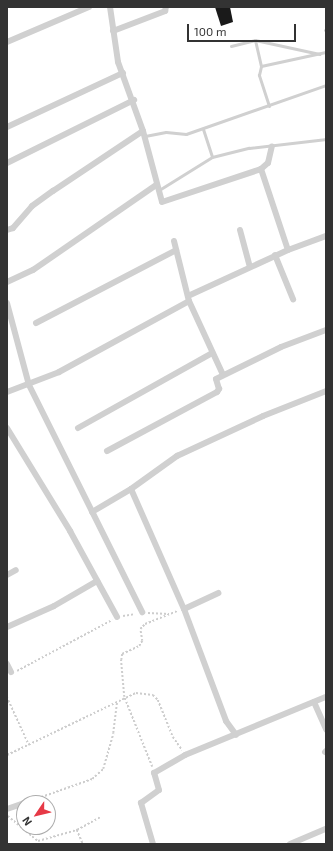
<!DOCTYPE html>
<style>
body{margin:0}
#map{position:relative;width:333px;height:851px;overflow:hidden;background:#fff;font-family:"Exo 2",sans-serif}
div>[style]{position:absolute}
.building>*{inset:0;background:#1a1a1a}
.path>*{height:1.5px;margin-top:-0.75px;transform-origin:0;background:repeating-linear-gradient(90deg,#cdcdcd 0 2px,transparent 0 4px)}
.lane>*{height:3px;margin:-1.5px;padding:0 1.5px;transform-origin:1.5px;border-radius:1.5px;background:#d0d0d0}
.street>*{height:6px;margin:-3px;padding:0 3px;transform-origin:3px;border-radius:3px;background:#d0d0d0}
span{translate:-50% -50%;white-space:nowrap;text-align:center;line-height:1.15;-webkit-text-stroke:4px #fff;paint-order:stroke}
.frame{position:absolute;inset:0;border:8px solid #333;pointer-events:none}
.north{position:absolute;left:16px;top:795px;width:40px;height:40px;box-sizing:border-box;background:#fff;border:1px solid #adadad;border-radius:50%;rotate:235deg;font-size:11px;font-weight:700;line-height:16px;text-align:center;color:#333}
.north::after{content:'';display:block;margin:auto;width:14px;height:18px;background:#e63946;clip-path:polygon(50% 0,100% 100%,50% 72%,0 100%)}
.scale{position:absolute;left:187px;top:24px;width:109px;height:18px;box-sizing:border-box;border:2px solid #333;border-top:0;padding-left:5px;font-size:12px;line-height:14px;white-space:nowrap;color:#333;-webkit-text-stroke:3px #fff;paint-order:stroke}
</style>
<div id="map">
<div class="building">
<i style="clip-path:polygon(215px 7px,230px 7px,233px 22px,221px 26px)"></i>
</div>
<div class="path">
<i style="left:148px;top:613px;width:21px;rotate:3deg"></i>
<i style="left:123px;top:616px;width:12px;rotate:-9deg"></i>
<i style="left:17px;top:671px;width:108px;rotate:-28.2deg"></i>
<i style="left:7px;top:697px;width:53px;rotate:65.4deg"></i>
<i style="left:7px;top:755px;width:143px;rotate:-25.7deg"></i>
<i style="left:136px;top:693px;width:17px;rotate:7deg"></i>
<i style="left:153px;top:695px;width:7px;rotate:45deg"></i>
<i style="left:158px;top:700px;width:40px;rotate:68deg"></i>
<i style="left:173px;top:737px;width:16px;rotate:55deg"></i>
<i style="left:152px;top:767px;width:75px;rotate:-111.8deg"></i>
<i style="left:124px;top:697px;width:37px;rotate:-95deg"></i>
<i style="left:121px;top:660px;width:6px;rotate:-81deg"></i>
<i style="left:122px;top:654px;width:19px;rotate:-25deg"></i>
<i style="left:139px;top:646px;width:6px;rotate:-59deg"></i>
<i style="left:142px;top:641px;width:12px;rotate:-99deg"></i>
<i style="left:140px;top:629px;width:7px;rotate:-45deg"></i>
<i style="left:145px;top:624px;width:35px;rotate:-22deg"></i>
<i style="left:30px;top:801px;width:66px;rotate:-19.5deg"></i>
<i style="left:92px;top:779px;width:15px;rotate:-42deg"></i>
<i style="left:103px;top:769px;width:37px;rotate:-74deg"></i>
<i style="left:113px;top:733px;width:32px;rotate:-83deg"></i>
<i style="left:8px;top:816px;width:39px;rotate:40deg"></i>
<i style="left:38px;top:841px;width:41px;rotate:-15.8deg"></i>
<i style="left:77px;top:830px;width:26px;rotate:-29deg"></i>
<i style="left:77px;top:830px;width:15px;rotate:67deg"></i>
</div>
<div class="lane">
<i style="left:325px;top:30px;width:1px;rotate:-45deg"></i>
<i style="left:255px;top:40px;width:27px;rotate:77deg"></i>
<i style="left:231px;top:46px;width:25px;rotate:-14deg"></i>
<i style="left:255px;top:40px;width:66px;rotate:12.3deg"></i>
<i style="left:269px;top:106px;width:33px;rotate:-108deg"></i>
<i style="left:259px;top:75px;width:9px;rotate:-77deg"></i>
<i style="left:261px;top:66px;width:66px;rotate:-12.2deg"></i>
<i style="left:203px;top:129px;width:29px;rotate:72deg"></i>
<i style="left:145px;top:136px;width:21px;rotate:-11deg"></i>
<i style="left:166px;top:132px;width:20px;rotate:6deg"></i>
<i style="left:186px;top:134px;width:148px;rotate:-19.3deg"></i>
<i style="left:159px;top:190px;width:62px;rotate:-31.9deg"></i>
<i style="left:212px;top:157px;width:38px;rotate:-14deg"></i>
<i style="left:249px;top:148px;width:78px;rotate:-6.7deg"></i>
</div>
<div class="street">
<i style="left:110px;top:7px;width:56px;rotate:81.7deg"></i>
<i style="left:118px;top:62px;width:73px;rotate:70.1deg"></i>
<i style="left:143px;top:131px;width:73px;rotate:75deg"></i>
<i style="left:162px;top:202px;width:104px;rotate:-18.4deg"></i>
<i style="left:261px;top:169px;width:9px;rotate:-41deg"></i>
<i style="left:268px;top:163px;width:17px;rotate:-77deg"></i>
<i style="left:113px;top:31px;width:56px;rotate:-21deg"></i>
<i style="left:165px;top:11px;width:4px;rotate:-76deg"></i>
<i style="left:7px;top:42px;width:89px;rotate:-23.1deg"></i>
<i style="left:7px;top:127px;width:128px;rotate:-25deg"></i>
<i style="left:7px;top:163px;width:142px;rotate:-26.4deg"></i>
<i style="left:261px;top:169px;width:85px;rotate:71.6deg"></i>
<i style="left:7px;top:230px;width:6px;rotate:-18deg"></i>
<i style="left:13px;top:228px;width:29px;rotate:-49deg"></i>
<i style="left:32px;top:206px;width:26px;rotate:-36deg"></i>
<i style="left:53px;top:191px;width:108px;rotate:-33.7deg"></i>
<i style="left:240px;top:230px;width:38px;rotate:75deg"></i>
<i style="left:174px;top:241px;width:62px;rotate:76deg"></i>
<i style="left:189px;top:301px;width:81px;rotate:65.3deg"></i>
<i style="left:275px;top:255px;width:48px;rotate:67.8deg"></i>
<i style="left:7px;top:282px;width:29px;rotate:-25deg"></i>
<i style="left:33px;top:270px;width:150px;rotate:-34.6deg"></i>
<i style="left:188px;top:296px;width:110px;rotate:-24.7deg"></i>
<i style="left:288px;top:250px;width:40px;rotate:-20.2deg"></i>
<i style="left:7px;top:303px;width:85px;rotate:75deg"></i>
<i style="left:29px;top:385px;width:254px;rotate:63.5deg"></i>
<i style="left:36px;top:323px;width:158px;rotate:-27.5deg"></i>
<i style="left:7px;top:392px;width:56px;rotate:-21deg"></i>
<i style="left:59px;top:372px;width:148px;rotate:-28.6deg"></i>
<i style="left:7px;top:428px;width:121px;rotate:58.5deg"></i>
<i style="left:70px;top:531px;width:98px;rotate:61.3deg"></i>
<i style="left:78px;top:428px;width:154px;rotate:-29.2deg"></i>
<i style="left:107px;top:451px;width:125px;rotate:-28.2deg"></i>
<i style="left:217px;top:392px;width:4px;rotate:-56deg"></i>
<i style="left:219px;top:389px;width:10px;rotate:-107deg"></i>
<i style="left:216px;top:379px;width:72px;rotate:-26.2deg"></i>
<i style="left:281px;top:347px;width:48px;rotate:-20.7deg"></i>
<i style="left:131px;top:489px;width:131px;rotate:66.2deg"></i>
<i style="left:184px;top:609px;width:120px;rotate:69.4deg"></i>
<i style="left:226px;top:721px;width:17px;rotate:54deg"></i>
<i style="left:92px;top:512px;width:45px;rotate:-30.5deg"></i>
<i style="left:131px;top:489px;width:57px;rotate:-35.7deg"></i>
<i style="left:177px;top:456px;width:95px;rotate:-24.9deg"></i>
<i style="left:263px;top:416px;width:68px;rotate:-21.6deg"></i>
<i style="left:7px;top:575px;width:10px;rotate:-29deg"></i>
<i style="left:184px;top:609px;width:38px;rotate:-25deg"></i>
<i style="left:7px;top:627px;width:51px;rotate:-24.1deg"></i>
<i style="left:54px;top:606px;width:50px;rotate:-30.2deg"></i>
<i style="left:7px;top:664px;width:9px;rotate:63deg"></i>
<i style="left:314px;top:702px;width:30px;rotate:66deg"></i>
<i style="left:325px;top:752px;width:1px;rotate:-45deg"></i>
<i style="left:7px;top:809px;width:18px;rotate:-19deg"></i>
<i style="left:153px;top:844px;width:43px;rotate:-106.3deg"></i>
<i style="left:141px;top:803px;width:22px;rotate:-36deg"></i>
<i style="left:159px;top:790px;width:18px;rotate:-106deg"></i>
<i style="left:154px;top:773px;width:36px;rotate:-30deg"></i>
<i style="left:185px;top:755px;width:152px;rotate:-22.4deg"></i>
<i style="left:290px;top:844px;width:39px;rotate:-23deg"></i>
</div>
<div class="frame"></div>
<div class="north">N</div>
<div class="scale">100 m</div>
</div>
